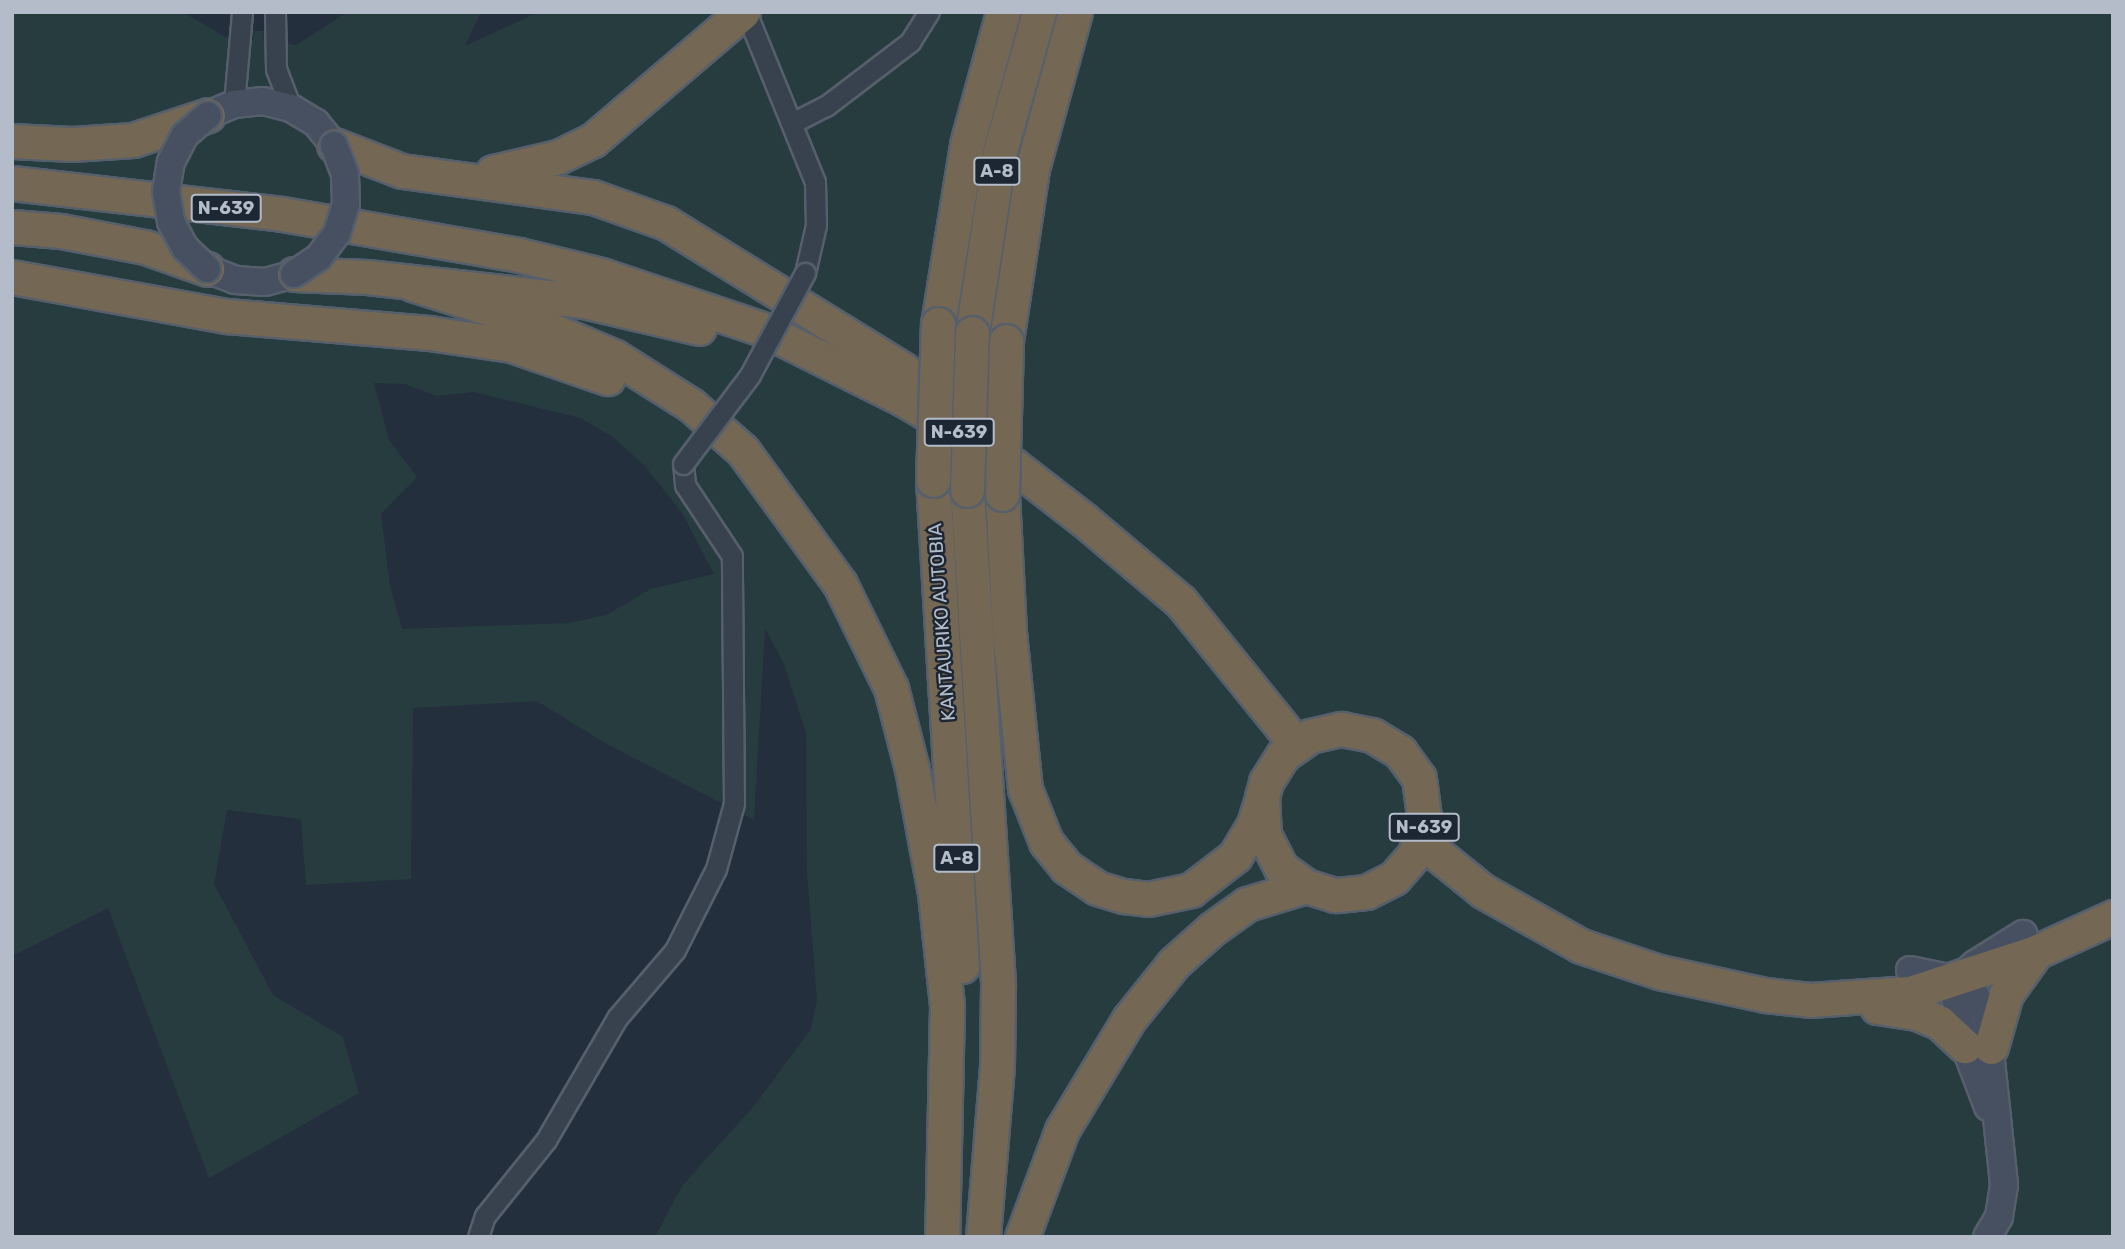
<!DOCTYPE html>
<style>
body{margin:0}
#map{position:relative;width:2125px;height:1249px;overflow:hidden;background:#242f3e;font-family:Rubik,sans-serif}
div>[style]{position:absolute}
.green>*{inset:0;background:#263c3f}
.roads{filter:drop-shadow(2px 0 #565f6c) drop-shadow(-2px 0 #565f6c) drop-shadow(0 2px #565f6c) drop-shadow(0 -2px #565f6c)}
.street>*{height:19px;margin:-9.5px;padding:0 9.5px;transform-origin:9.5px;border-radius:9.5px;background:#38414e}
.secondary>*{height:26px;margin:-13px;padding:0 13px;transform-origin:13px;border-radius:13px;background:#465061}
.highway>*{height:33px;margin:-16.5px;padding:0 16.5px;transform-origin:16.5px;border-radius:16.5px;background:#746855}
.bridges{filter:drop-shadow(2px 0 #565f6c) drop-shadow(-2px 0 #565f6c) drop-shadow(0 2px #565f6c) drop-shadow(0 -2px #565f6c)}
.street-bridge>*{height:19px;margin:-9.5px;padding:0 9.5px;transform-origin:9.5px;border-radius:9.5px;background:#38414e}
.secondary-bridge>*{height:26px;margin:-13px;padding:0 13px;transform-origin:13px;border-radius:13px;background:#465061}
.highway-bridge>*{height:33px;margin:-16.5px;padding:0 16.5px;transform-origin:16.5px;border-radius:16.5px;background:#746855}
span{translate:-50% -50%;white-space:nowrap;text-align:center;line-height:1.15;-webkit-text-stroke:5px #1d2633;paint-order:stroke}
.shield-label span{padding:2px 5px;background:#1d2633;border:2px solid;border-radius:5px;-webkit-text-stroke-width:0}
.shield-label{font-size:18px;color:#b4bcc9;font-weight:700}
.street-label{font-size:19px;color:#b4bcc9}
.frame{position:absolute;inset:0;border:14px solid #b4bcc9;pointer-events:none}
</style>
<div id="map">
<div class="green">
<i style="clip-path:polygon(evenodd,12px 12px,183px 12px,225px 37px,253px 40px,253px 31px,263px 31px,264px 41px,296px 45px,348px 12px,481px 12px,465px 46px,539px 12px,2113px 12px,2113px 1237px,655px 1237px,682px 1186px,754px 1106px,811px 1029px,817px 1000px,807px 872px,806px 733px,784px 664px,765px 628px,754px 820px,605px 743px,537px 701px,413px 708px,411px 879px,306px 885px,301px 819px,227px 810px,214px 884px,273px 995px,343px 1037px,359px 1093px,209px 1178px,108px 908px,12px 956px,12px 12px,374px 383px,405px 384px,436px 396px,474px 392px,580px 418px,613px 437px,644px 465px,682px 513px,714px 574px,651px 589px,606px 615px,569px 623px,402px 629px,390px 585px,381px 514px,417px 477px,389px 440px,374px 383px)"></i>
</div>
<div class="roads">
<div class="street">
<i style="left:275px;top:12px;width:57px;rotate:89deg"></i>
<i style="left:276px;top:69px;width:42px;rotate:69deg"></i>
<i style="left:746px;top:12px;width:183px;rotate:67.9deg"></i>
<i style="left:815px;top:182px;width:43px;rotate:88.7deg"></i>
<i style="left:816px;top:225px;width:49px;rotate:102.9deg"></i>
<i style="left:234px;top:104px;width:92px;rotate:-85deg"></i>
<i style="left:792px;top:123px;width:38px;rotate:-27deg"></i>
<i style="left:826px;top:106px;width:106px;rotate:-37.3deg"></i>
<i style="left:910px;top:42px;width:36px;rotate:-58deg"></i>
<i style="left:478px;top:1237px;width:22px;rotate:-72deg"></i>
<i style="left:485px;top:1216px;width:97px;rotate:-51.2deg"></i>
<i style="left:546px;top:1140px;width:141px;rotate:-59.8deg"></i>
<i style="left:617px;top:1018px;width:89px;rotate:-49.5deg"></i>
<i style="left:675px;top:950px;width:91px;rotate:-63.2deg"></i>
<i style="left:716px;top:869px;width:68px;rotate:-74.7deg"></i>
<i style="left:734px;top:803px;width:247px;rotate:-90.5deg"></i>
<i style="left:732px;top:556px;width:85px;rotate:-123.5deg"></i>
<i style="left:685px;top:485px;width:21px;rotate:-95deg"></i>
</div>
<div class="secondary">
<i style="left:208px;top:115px;width:28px;rotate:-23deg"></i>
<i style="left:234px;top:104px;width:29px;rotate:-6deg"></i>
<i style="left:263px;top:101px;width:29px;rotate:14deg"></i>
<i style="left:291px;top:108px;width:29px;rotate:31deg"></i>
<i style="left:316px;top:123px;width:28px;rotate:51deg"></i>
<i style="left:207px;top:269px;width:30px;rotate:21deg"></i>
<i style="left:235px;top:280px;width:30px;rotate:4deg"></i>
<i style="left:265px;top:282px;width:30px;rotate:-15deg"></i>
<i style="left:1910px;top:970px;width:59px;rotate:11.7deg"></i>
<i style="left:1968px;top:982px;width:36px;rotate:60deg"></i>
<i style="left:1986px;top:1013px;width:173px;rotate:84deg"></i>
<i style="left:2004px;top:1185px;width:32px;rotate:99deg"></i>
<i style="left:1999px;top:1217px;width:23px;rotate:121deg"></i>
<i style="left:1988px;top:1107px;width:65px;rotate:-110.7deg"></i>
<i style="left:1965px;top:1046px;width:56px;rotate:-101.3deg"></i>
<i style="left:1954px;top:991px;width:14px;rotate:-69deg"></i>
<i style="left:1959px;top:978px;width:21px;rotate:-41deg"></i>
<i style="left:1975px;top:964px;width:57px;rotate:-32deg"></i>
</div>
<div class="highway">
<i style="left:12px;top:141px;width:60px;rotate:2.9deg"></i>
<i style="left:72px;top:144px;width:61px;rotate:-3.8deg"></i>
<i style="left:133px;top:140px;width:79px;rotate:-18.4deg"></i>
<i style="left:334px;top:145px;width:73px;rotate:20.9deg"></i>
<i style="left:402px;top:171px;width:193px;rotate:7.8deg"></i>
<i style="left:593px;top:197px;width:77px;rotate:19.6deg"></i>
<i style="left:666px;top:223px;width:278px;rotate:31.7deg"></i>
<i style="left:902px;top:369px;width:63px;rotate:38deg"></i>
<i style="left:493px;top:172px;width:67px;rotate:-13deg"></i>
<i style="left:558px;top:157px;width:39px;rotate:-26deg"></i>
<i style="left:593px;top:140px;width:197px;rotate:-40.5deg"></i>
<i style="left:12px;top:183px;width:272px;rotate:6.5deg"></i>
<i style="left:282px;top:214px;width:241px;rotate:9.8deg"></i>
<i style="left:519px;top:255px;width:84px;rotate:13.7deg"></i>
<i style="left:601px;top:275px;width:173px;rotate:18.5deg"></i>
<i style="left:765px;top:330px;width:157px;rotate:26.6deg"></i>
<i style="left:905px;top:400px;width:126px;rotate:31deg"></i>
<i style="left:1013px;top:465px;width:90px;rotate:37.8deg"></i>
<i style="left:1084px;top:520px;width:127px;rotate:40.2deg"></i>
<i style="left:1181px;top:602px;width:183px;rotate:51deg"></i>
<i style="left:12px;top:227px;width:49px;rotate:4.7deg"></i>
<i style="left:61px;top:231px;width:86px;rotate:10.8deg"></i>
<i style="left:145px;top:247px;width:66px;rotate:19.5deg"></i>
<i style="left:294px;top:274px;width:73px;rotate:2.4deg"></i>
<i style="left:367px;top:277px;width:217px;rotate:6.3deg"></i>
<i style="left:583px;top:301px;width:119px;rotate:13.1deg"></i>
<i style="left:12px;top:277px;width:219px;rotate:10.3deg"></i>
<i style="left:227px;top:316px;width:203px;rotate:4.8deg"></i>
<i style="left:429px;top:333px;width:83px;rotate:8.3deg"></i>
<i style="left:511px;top:345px;width:102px;rotate:19deg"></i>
<i style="left:412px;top:284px;width:129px;rotate:17.6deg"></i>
<i style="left:535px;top:323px;width:87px;rotate:23deg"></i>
<i style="left:615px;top:357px;width:90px;rotate:32.3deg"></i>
<i style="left:691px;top:405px;width:69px;rotate:41.5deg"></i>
<i style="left:743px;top:451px;width:165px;rotate:53.9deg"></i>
<i style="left:840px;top:584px;width:116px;rotate:63.9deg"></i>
<i style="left:891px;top:688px;width:84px;rotate:75.5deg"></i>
<i style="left:912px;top:769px;width:126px;rotate:79.5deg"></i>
<i style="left:935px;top:893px;width:114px;rotate:83.9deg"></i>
<i style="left:947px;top:1006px;width:231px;rotate:91.2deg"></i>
<i style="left:938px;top:324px;width:182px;rotate:-80.8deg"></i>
<i style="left:967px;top:144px;width:137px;rotate:-74.7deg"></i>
<i style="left:972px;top:333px;width:184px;rotate:-81.3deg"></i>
<i style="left:1000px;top:151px;width:144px;rotate:-74.3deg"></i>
<i style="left:1006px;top:341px;width:174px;rotate:-81.4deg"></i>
<i style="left:1032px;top:169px;width:163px;rotate:-74.7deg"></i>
<i style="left:933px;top:480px;width:487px;rotate:86.6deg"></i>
<i style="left:967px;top:490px;width:496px;rotate:86.4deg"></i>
<i style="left:998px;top:985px;width:81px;rotate:90.7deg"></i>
<i style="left:997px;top:1066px;width:172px;rotate:94.7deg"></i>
<i style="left:1002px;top:494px;width:138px;rotate:87.1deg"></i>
<i style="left:1009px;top:632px;width:158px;rotate:84.2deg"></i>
<i style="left:1025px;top:789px;width:57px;rotate:68.4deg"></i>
<i style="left:1046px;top:842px;width:32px;rotate:51deg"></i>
<i style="left:1066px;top:867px;width:37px;rotate:34deg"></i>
<i style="left:1097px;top:888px;width:28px;rotate:17deg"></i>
<i style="left:1124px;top:896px;width:24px;rotate:7deg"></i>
<i style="left:1148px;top:899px;width:44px;rotate:-11.8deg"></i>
<i style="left:1191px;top:890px;width:56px;rotate:-37.7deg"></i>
<i style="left:1235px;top:856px;width:37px;rotate:-59deg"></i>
<i style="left:1254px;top:824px;width:28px;rotate:-73deg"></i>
<i style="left:1262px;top:797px;width:16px;rotate:-75deg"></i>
<i style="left:1266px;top:782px;width:32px;rotate:-58deg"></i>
<i style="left:1283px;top:755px;width:33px;rotate:-35deg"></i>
<i style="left:1310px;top:736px;width:32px;rotate:-13deg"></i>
<i style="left:1341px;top:729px;width:32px;rotate:11deg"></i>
<i style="left:1372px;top:735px;width:33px;rotate:31deg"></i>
<i style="left:1400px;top:752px;width:32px;rotate:54deg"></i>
<i style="left:1419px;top:778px;width:47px;rotate:82.7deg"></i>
<i style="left:1425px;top:825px;width:32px;rotate:110deg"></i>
<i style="left:1414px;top:855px;width:30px;rotate:131deg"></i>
<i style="left:1394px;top:878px;width:31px;rotate:153deg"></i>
<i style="left:1366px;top:892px;width:31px;rotate:174deg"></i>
<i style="left:1335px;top:895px;width:30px;rotate:-163deg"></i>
<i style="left:1306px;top:886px;width:31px;rotate:-144deg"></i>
<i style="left:1281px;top:868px;width:37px;rotate:-117deg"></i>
<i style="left:1264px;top:835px;width:38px;rotate:-93deg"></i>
<i style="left:1421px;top:841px;width:80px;rotate:38.9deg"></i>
<i style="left:1483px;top:891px;width:112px;rotate:29.3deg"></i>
<i style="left:1581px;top:946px;width:82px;rotate:18.4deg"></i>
<i style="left:1659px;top:972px;width:108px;rotate:12.2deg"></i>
<i style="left:1765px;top:995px;width:45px;rotate:6.3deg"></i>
<i style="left:1810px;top:1000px;width:100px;rotate:-4deg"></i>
<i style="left:1910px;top:993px;width:133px;rotate:-18deg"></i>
<i style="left:2036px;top:952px;width:85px;rotate:-24.4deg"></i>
<i style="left:1877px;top:1007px;width:40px;rotate:8.5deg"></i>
<i style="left:1917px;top:1013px;width:25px;rotate:23deg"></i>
<i style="left:1940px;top:1023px;width:34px;rotate:43deg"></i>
<i style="left:1991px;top:1047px;width:55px;rotate:-74.2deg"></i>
<i style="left:2006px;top:994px;width:52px;rotate:-54.5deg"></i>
<i style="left:1022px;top:1237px;width:114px;rotate:-69.5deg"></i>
<i style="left:1062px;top:1130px;width:130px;rotate:-58.9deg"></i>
<i style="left:1129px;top:1019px;width:72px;rotate:-51.2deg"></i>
<i style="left:1174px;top:963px;width:51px;rotate:-41.8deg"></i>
<i style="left:1212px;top:929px;width:43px;rotate:-35.5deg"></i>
<i style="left:1247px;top:904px;width:62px;rotate:-17deg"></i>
</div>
</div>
<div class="bridges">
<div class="street-bridge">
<i style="left:683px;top:464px;width:111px;rotate:-53deg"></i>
<i style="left:750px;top:375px;width:116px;rotate:-61.7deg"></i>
</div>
<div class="secondary-bridge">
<i style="left:207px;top:269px;width:30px;rotate:-136deg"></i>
<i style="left:185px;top:248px;width:30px;rotate:-118deg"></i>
<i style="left:171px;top:222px;width:30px;rotate:-99deg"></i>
<i style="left:166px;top:192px;width:30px;rotate:-81deg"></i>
<i style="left:171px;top:162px;width:30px;rotate:-63deg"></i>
<i style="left:185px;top:135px;width:30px;rotate:-41deg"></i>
<i style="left:294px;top:274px;width:30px;rotate:-34deg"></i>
<i style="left:319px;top:257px;width:30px;rotate:-53deg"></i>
<i style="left:337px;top:233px;width:30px;rotate:-73deg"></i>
<i style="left:346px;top:204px;width:30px;rotate:-92deg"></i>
<i style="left:345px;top:174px;width:31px;rotate:-111deg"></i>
</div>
<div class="highway-bridge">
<i style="left:933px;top:480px;width:156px;rotate:-88.2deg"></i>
<i style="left:967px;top:490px;width:157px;rotate:-88.2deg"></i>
<i style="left:1002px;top:494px;width:153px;rotate:-88.5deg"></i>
</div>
</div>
<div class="shield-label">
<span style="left:997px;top:171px">A-8</span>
<span style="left:226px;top:208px">N-639</span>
<span style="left:959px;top:432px">N-639</span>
<span style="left:1424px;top:827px">N-639</span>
<span style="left:957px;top:858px">A-8</span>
</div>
<div class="street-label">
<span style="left:942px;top:622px;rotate:-94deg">KANTAURIKO AUTOBIA</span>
</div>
<div class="frame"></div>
</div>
